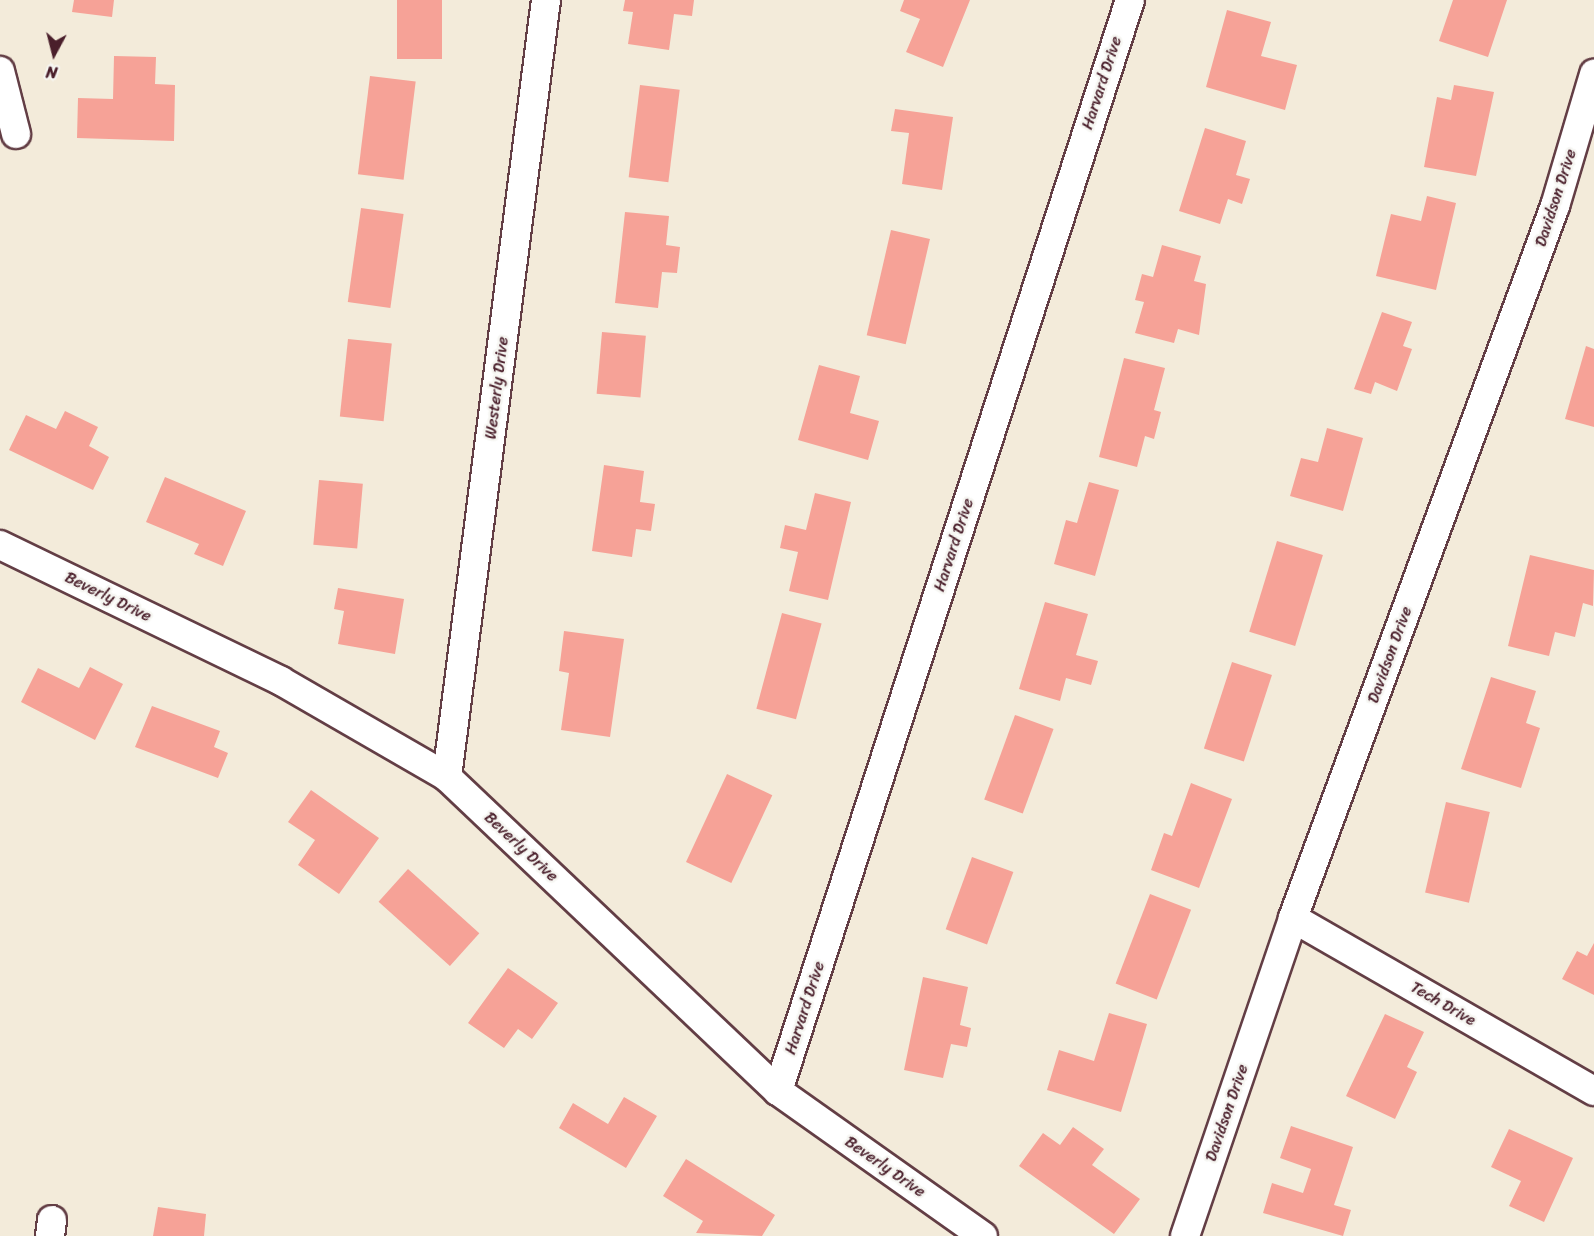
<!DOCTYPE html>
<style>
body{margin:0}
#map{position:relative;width:1594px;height:1236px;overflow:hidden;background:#f3ebda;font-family:Sriracha,sans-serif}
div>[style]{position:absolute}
.building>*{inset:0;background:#f6a297;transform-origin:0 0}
.roads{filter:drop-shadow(2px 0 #633e45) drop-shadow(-2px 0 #633e45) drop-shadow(0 2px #633e45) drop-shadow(0 -2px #633e45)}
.minor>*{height:28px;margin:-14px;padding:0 14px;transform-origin:14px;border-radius:14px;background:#fff}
span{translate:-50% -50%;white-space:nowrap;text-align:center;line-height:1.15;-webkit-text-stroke:5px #f6f6f2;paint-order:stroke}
.street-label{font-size:16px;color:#4a1f2b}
.north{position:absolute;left:24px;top:24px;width:60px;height:60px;-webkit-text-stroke:4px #f6f6f2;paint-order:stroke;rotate:187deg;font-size:16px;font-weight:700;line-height:24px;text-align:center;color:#4a1f2b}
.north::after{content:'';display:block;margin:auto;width:21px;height:27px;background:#4a1f2b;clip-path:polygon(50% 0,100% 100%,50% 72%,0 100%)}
</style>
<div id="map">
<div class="building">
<i style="clip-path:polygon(74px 0,114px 0,112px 17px,72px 12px)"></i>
<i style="left:397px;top:0;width:45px;height:59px"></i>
<i style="clip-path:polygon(625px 0,694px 0,692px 16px,674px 14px,669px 50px,628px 44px,633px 12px,623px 11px)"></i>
<i style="clip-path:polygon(904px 0,970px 0,943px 67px,906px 52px,920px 19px,900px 11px)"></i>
<i style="clip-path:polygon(1453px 0,1507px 0,1488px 57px,1439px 41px)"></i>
<i style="clip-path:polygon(1227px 10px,1271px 22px,1261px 56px,1297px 65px,1285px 110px,1206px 87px)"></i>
<i style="clip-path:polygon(114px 56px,156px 57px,155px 84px,175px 85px,174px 141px,77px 138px,78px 98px,113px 99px)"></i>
<i style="left:370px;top:76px;width:46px;height:99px;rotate:7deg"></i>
<i style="left:640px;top:85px;width:40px;height:93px;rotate:7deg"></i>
<i style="clip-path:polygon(1454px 85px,1494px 92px,1476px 176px,1424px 167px,1437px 97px,1451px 100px)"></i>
<i style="clip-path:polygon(895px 109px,953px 117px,942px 190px,902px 184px,909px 133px,891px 131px)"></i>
<i style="clip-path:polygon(1205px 128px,1246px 141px,1236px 175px,1250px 179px,1242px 204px,1228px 199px,1220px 224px,1179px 211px)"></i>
<i style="clip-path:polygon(1427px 196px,1456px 203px,1436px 290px,1376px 276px,1391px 214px,1421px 221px)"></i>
<i style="left:361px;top:208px;width:43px;height:95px;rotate:8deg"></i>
<i style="clip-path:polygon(625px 212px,669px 216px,666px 245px,680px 247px,677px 273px,662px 272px,658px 308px,615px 303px)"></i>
<i style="left:891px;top:230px;width:40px;height:108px;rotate:13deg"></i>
<i style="clip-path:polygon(1162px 245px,1201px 256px,1194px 281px,1206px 284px,1199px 335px,1178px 329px,1174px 343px,1135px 333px,1144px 302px,1135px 300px,1142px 274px,1153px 277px)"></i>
<i style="clip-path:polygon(1382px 312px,1412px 322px,1403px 346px,1412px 349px,1397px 391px,1375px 382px,1371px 394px,1354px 389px)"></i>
<i style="left:602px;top:332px;width:44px;height:62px;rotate:5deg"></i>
<i style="left:348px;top:339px;width:44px;height:78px;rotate:6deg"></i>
<i style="clip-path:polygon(1586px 346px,1594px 349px,1594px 427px,1565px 419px)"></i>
<i style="clip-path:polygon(1124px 358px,1165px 368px,1154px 410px,1161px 412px,1154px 439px,1145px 436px,1137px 467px,1099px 457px)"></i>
<i style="clip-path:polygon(819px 365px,860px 376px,850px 413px,879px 421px,868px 460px,798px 440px)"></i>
<i style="clip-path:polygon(65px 411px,98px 427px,89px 446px,109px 457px,93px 490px,9px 450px,26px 415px,56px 429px)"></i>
<i style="clip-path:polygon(1327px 428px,1363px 438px,1343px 511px,1290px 496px,1301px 458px,1318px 462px)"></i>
<i style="clip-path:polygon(604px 465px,644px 471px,640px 502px,655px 504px,651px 531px,636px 529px,632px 557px,592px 551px)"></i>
<i style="clip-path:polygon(165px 477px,246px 511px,223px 566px,194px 554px,199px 544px,146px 522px)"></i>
<i style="left:319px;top:480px;width:44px;height:65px;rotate:5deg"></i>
<i style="clip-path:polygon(1089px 482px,1119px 490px,1095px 576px,1054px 564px,1066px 520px,1077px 523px)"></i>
<i style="clip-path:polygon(815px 493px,851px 502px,828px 600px,789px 591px,798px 552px,780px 548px,785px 525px,806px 530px)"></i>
<i style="left:1277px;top:541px;width:48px;height:95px;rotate:17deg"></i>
<i style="clip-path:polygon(1530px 555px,1594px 570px,1593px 606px,1583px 603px,1575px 637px,1555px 632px,1549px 656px,1508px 646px)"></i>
<i style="clip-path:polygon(338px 588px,404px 599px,395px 654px,338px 644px,344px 611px,334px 609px)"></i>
<i style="clip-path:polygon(1045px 602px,1088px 614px,1076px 655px,1098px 661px,1091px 685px,1066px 678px,1060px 701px,1019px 689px)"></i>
<i style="left:782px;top:613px;width:41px;height:99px;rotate:15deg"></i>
<i style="clip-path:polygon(564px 631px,624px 639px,610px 737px,561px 730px,569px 673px,559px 671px)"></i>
<i style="left:1232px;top:662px;width:42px;height:91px;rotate:18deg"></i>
<i style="clip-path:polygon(90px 667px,123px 684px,95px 740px,21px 702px,38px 668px,79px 688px)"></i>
<i style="clip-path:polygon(1491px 677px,1536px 691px,1526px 723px,1540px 728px,1521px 788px,1461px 769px)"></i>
<i style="clip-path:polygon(152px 706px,220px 731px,214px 747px,228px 753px,218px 778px,135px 747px)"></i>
<i style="left:1015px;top:715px;width:41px;height:90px;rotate:20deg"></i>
<i style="left:727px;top:774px;width:50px;height:97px;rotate:25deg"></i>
<i style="clip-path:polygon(1191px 783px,1232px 799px,1199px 888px,1151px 870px,1164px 833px,1172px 836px)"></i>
<i style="clip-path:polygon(311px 790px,379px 838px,339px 894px,298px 865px,315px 840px,288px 822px)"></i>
<i style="left:1446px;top:802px;width:45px;height:93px;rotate:13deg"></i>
<i style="left:972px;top:857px;width:44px;height:77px;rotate:20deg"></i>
<i style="left:408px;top:869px;width:96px;height:44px;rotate:42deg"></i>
<i style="left:1150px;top:894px;width:44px;height:96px;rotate:21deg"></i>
<i style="clip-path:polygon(1594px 943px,1594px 995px,1562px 979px,1577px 951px,1587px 956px)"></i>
<i style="clip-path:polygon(508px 968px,558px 1003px,532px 1039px,518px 1029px,504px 1048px,468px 1023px)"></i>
<i style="clip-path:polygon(923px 977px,968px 987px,960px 1025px,971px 1028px,967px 1047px,951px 1044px,943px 1078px,904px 1070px)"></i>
<i style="clip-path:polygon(1109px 1013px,1147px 1024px,1121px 1112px,1047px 1090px,1059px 1050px,1094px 1061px)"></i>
<i style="clip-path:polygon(1385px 1014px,1424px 1032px,1407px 1067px,1417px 1072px,1395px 1119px,1346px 1096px)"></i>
<i style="clip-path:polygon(624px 1097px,657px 1116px,626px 1168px,559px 1128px,573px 1103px,608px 1124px)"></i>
<i style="clip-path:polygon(1291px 1126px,1353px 1147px,1334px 1205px,1351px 1210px,1343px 1236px,1263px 1213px,1272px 1183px,1303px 1193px,1311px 1169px,1280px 1158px)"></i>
<i style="clip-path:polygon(1073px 1127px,1104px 1149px,1092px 1165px,1140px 1199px,1114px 1234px,1019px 1166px,1043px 1133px,1060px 1145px)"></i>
<i style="clip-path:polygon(1509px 1129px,1573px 1158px,1544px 1222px,1509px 1206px,1521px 1181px,1491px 1167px)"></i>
<i style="clip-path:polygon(686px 1159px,775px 1215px,762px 1236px,696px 1233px,703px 1221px,663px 1196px)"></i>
<i style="clip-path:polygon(158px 1207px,206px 1214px,204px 1236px,153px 1236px)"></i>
</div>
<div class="roads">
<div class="minor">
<i style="left:0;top:71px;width:65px;rotate:75.7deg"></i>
<i style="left:0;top:545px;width:312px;rotate:25.8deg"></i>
<i style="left:281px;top:681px;width:192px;rotate:30deg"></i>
<i style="left:447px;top:777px;width:456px;rotate:43.5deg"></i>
<i style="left:778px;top:1091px;width:251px;rotate:35.3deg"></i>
<i style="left:447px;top:777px;width:783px;rotate:-82.74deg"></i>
<i style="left:1293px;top:918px;width:347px;rotate:29.9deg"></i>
<i style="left:778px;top:1091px;width:1146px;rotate:-72.12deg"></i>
<i style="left:50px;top:1236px;width:16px;rotate:-83deg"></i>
<i style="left:1185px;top:1236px;width:336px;rotate:-71.2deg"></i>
<i style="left:1293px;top:918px;width:759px;rotate:-69.8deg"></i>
<i style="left:1555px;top:206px;width:138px;rotate:-73.5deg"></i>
</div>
</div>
<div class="street-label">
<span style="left:1102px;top:83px;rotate:-72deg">Harvard Drive</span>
<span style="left:1556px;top:198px;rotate:-72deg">Davidson Drive</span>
<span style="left:497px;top:388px;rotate:-83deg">Westerly Drive</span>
<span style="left:954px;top:545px;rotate:-72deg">Harvard Drive</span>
<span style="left:108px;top:597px;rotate:26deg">Beverly Drive</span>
<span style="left:1390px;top:655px;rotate:-70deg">Davidson Drive</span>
<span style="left:521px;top:847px;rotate:43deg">Beverly Drive</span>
<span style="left:1443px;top:1004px;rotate:30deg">Tech Drive</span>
<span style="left:805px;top:1008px;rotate:-72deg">Harvard Drive</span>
<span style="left:1227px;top:1113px;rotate:-71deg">Davidson Drive</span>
<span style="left:885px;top:1167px;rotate:35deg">Beverly Drive</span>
</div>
<div class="north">N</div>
</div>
